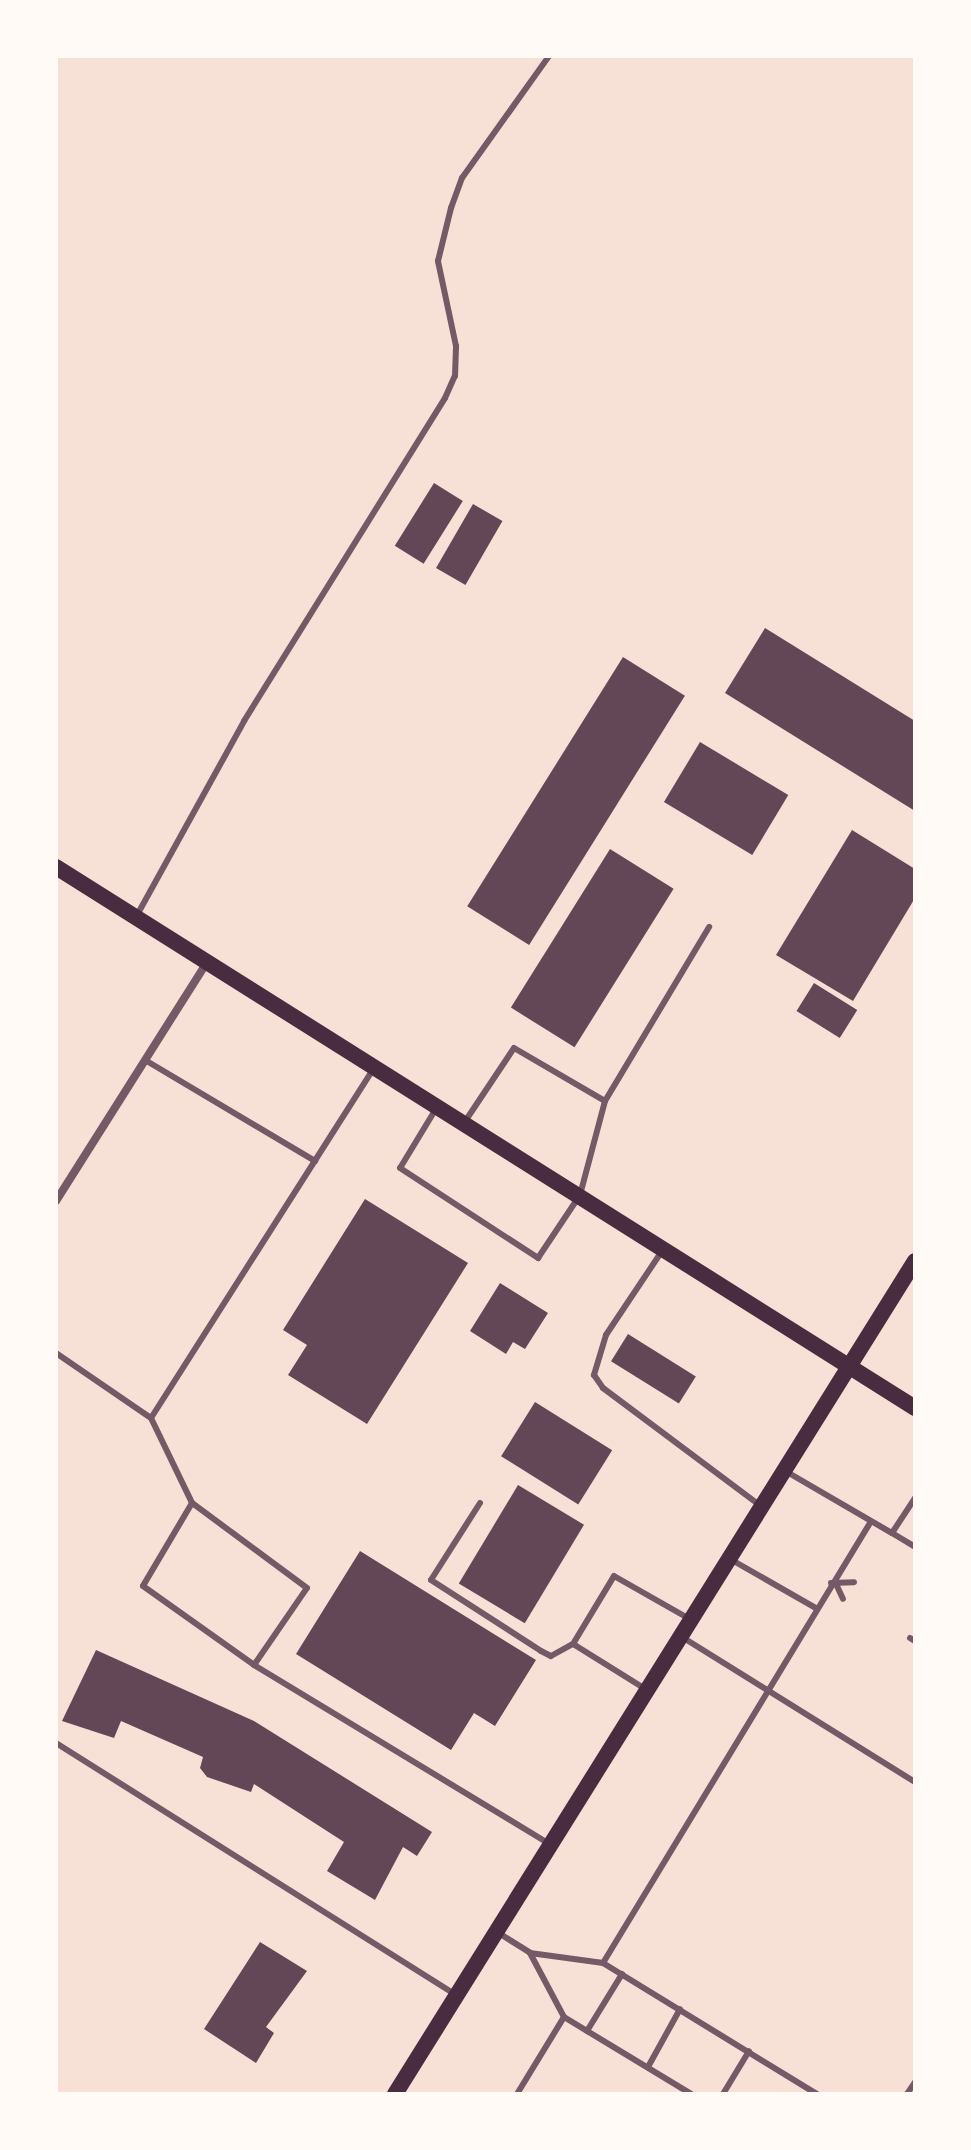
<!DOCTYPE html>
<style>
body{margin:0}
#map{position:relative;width:971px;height:2150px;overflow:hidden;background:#f7e1d7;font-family:"Playfair Display",serif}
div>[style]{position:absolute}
.building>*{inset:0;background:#644757;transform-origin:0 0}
.service>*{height:6px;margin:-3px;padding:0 3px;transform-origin:3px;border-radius:3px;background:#755966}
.minor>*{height:8px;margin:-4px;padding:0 4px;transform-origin:4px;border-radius:4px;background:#755966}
.secondary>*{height:16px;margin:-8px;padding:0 8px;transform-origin:8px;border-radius:8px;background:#4a2c40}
span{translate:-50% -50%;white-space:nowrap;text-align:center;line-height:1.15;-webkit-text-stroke:8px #fffaf5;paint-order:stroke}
.frame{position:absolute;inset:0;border:58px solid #fffaf5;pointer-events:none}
</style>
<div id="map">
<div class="building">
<i style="left:434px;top:483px;width:34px;height:74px;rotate:32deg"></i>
<i style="left:473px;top:504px;width:34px;height:74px;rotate:30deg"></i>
<i style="clip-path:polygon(765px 628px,915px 721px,915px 811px,725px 693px)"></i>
<i style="left:623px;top:657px;width:73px;height:294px;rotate:32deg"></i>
<i style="left:700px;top:742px;width:103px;height:70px;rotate:31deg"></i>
<i style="clip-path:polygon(852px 830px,915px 869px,915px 898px,853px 1001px,776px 955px)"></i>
<i style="left:610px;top:849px;width:75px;height:187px;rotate:32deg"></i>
<i style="left:814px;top:983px;width:51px;height:33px;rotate:32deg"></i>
<i style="clip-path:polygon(365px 1199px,468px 1263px,367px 1424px,288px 1375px,307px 1345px,283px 1330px)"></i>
<i style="clip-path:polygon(500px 1283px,548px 1313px,525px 1349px,513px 1342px,506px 1354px,470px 1331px)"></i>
<i style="left:628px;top:1334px;width:80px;height:32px;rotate:32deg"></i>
<i style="left:535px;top:1402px;width:91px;height:64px;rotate:32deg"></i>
<i style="left:518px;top:1485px;width:77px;height:115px;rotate:31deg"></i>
<i style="clip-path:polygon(360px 1551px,536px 1660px,495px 1726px,474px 1713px,451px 1750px,296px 1654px)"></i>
<i style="clip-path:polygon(96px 1650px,254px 1721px,432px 1832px,417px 1856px,403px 1847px,375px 1900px,327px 1871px,344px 1842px,254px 1784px,251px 1792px,207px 1777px,200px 1768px,203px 1757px,121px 1721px,114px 1738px,62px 1721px)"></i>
<i style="clip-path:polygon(260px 1942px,307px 1971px,266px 2027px,274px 2033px,256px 2063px,204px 2029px)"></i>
</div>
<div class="service">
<i style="left:136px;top:917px;width:224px;rotate:-61.1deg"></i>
<i style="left:244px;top:721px;width:380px;rotate:-58.1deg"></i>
<i style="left:445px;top:398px;width:24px;rotate:-66deg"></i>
<i style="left:455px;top:376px;width:30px;rotate:-88deg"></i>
<i style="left:456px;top:346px;width:87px;rotate:-102deg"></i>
<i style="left:438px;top:261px;width:55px;rotate:-76.2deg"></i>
<i style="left:451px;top:208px;width:32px;rotate:-70deg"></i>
<i style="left:462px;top:178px;width:150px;rotate:-54.5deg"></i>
<i style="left:145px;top:1060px;width:198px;rotate:30.7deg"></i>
<i style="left:437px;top:1107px;width:71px;rotate:121.2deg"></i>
<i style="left:400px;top:1168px;width:165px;rotate:33.1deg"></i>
<i style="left:538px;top:1258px;width:76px;rotate:-56.3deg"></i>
<i style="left:580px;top:1195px;width:97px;rotate:-75.1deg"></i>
<i style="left:605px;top:1101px;width:203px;rotate:-59.1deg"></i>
<i style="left:464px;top:1123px;width:90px;rotate:-56.3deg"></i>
<i style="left:514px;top:1048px;width:105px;rotate:30.2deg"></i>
<i style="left:662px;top:1251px;width:101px;rotate:123.7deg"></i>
<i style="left:606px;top:1335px;width:42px;rotate:106.7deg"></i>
<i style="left:594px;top:1375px;width:16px;rotate:55deg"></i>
<i style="left:603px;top:1388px;width:199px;rotate:36.8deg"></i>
<i style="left:56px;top:1353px;width:115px;rotate:34.4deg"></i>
<i style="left:151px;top:1418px;width:413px;rotate:-57.5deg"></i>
<i style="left:151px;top:1418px;width:94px;rotate:64.2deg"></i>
<i style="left:787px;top:1472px;width:121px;rotate:30.2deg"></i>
<i style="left:892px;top:1533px;width:42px;rotate:-56.7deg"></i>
<i style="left:480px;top:1503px;width:91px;rotate:122.5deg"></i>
<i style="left:431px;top:1580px;width:131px;rotate:32.8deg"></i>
<i style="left:541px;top:1651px;width:11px;rotate:27deg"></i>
<i style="left:551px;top:1656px;width:25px;rotate:-29deg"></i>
<i style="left:892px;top:1533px;width:27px;rotate:31deg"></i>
<i style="left:730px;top:1559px;width:99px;rotate:29.7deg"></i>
<i style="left:831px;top:1583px;width:23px;rotate:-2deg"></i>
<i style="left:837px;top:1586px;width:14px;rotate:65deg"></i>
<i style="left:682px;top:1637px;width:274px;rotate:31.9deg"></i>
<i style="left:910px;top:1638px;width:6px;rotate:31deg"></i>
<i style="left:254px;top:1665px;width:93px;rotate:-55.5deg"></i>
<i style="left:307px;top:1588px;width:143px;rotate:-143.5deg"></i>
<i style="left:192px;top:1503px;width:96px;rotate:120.6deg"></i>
<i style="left:143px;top:1586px;width:136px;rotate:35.4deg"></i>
<i style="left:254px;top:1665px;width:344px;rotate:31.2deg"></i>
<i style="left:647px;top:1690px;width:87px;rotate:-148.1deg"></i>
<i style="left:573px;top:1644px;width:79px;rotate:-58.9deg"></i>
<i style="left:614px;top:1576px;width:85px;rotate:29.6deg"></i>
<i style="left:56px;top:1743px;width:471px;rotate:32.2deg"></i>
<i style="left:497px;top:1932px;width:39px;rotate:32deg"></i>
<i style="left:530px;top:1953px;width:74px;rotate:7.8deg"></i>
<i style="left:603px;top:1963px;width:251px;rotate:31.5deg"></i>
<i style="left:530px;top:1953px;width:72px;rotate:62deg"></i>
<i style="left:564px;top:2017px;width:149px;rotate:31.2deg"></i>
<i style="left:603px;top:1963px;width:515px;rotate:-58.75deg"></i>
<i style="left:587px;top:2031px;width:67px;rotate:-58.4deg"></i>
<i style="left:648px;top:2067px;width:66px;rotate:-61.1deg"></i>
<i style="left:517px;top:2094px;width:90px;rotate:-58.6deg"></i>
<i style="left:723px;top:2094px;width:50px;rotate:-58.8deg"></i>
<i style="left:907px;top:2094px;width:14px;rotate:-56deg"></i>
</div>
<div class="minor">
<i style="left:56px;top:1201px;width:283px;rotate:-57.7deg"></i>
</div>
<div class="secondary">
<i style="left:56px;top:867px;width:1015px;rotate:32.2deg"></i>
<i style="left:395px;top:2094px;width:982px;rotate:-58.03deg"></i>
</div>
<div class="frame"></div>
</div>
